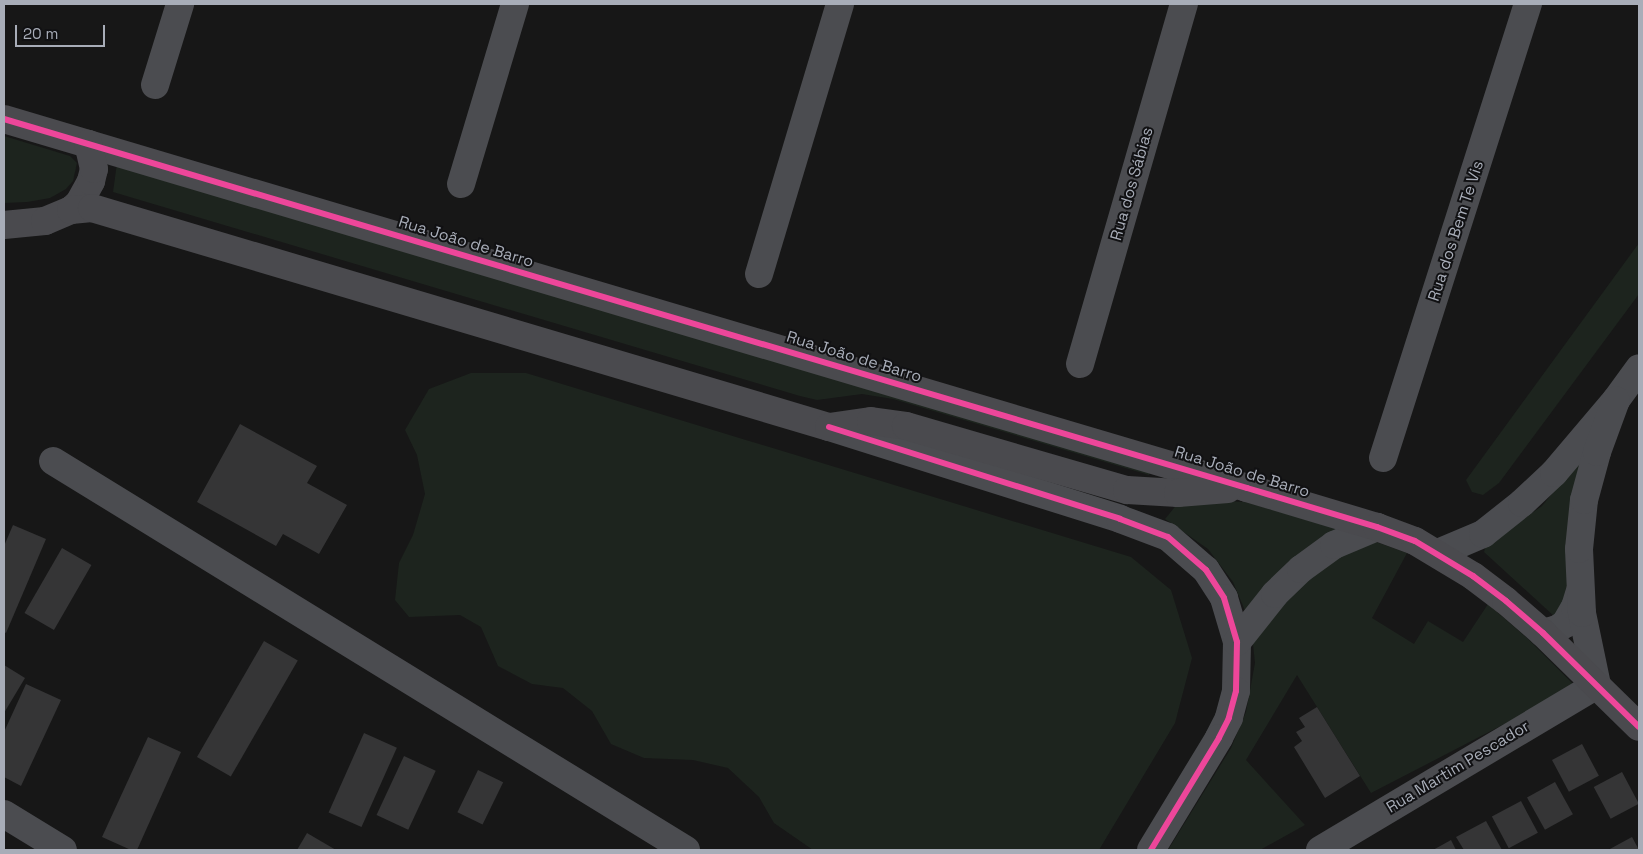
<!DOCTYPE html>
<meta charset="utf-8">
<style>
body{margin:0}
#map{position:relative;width:1643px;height:854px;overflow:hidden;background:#171717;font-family:"Space Grotesk",sans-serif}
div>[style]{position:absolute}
.green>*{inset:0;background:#1d241e}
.building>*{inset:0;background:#353536;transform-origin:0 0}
.street>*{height:28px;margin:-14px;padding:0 14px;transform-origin:14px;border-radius:14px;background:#4b4c50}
.secondary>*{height:28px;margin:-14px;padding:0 14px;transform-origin:14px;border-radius:14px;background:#4a4a4e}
.cycleway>*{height:6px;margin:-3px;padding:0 3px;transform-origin:3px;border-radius:3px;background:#ed469a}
span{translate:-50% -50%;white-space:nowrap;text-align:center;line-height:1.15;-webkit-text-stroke:4px #111113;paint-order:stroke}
.street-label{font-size:16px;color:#a8adb8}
.frame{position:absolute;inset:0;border:5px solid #a8adb8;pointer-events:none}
.scale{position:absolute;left:15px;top:25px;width:90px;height:22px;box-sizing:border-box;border:2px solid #a8adb8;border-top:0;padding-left:6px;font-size:15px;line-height:18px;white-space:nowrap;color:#a8adb8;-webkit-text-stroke:4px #111113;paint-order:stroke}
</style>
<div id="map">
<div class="green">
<i style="clip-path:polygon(4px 136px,70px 156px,77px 163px,73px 181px,66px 189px,50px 198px,27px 202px,4px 203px)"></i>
<i style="clip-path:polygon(117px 163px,1151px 468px,1149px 475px,893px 399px,862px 394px,817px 400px,800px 396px,113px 192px)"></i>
<i style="clip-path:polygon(1639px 243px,1639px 294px,1499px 483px,1483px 495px,1472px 492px,1466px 480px)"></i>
<i style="clip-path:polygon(471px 373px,526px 373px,1131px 557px,1171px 590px,1192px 658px,1175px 723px,1099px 850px,813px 850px,774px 823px,759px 797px,728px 768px,693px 760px,644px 758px,611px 744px,592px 711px,563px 688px,532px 684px,498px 666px,481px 627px,460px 615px,409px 617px,395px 600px,399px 563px,413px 535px,425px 494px,417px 455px,405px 430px,429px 389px)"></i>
<i style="clip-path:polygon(1589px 441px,1572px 586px,1555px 617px,1484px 552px,1486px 545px,1542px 506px,1564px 479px)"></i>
<i style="clip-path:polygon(1205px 500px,1245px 502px,1340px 529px,1407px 553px,1372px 618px,1414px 644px,1428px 621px,1463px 642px,1488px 604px,1527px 638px,1576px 687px,1371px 793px,1297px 675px,1246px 760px,1305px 825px,1260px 850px,1168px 850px,1231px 748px,1246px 712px,1255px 663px,1251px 625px,1233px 582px,1208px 549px,1165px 519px,1178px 503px)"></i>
</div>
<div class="building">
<i style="clip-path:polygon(240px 424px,317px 466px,307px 483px,347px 505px,319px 554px,283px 534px,276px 546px,197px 502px)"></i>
<i style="clip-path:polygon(13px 525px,46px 539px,6px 633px,4px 632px,4px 546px)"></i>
<i style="left:62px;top:548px;width:34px;height:75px;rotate:30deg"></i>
<i style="left:264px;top:641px;width:39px;height:134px;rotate:30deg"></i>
<i style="clip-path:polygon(4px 665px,25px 678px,4px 713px)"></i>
<i style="clip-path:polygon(26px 684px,61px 700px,21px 786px,4px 777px,4px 732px)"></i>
<i style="clip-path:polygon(1317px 707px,1360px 776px,1325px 798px,1294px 747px,1302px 741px,1296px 732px,1305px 727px,1299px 718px)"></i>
<i style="left:364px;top:733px;width:36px;height:87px;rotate:24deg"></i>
<i style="clip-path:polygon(148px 737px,181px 752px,137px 850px,131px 850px,102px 837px)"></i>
<i style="left:1582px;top:744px;width:36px;height:34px;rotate:62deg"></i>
<i style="left:404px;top:756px;width:35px;height:65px;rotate:25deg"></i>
<i style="left:478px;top:770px;width:28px;height:47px;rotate:26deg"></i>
<i style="left:1622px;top:772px;width:36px;height:32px;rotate:62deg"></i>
<i style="left:1555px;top:782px;width:37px;height:32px;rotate:61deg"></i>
<i style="left:1521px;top:801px;width:36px;height:33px;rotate:62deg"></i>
<i style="clip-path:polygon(1486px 821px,1502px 850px,1464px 850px,1456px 837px)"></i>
<i style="clip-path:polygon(307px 833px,336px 850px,297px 850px)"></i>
<i style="clip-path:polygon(1632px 837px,1639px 850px,1608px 850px)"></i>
<i style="clip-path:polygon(1451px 840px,1456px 850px,1433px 850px)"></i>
</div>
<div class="street">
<i style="left:155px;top:85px;width:85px;rotate:-72.8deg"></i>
<i style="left:461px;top:184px;width:188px;rotate:-73.3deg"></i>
<i style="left:759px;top:274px;width:282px;rotate:-73.3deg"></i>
<i style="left:1080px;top:364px;width:375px;rotate:-73.9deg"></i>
<i style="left:829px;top:427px;width:305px;rotate:17.5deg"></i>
<i style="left:1120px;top:519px;width:51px;rotate:20.6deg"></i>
<i style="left:1168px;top:537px;width:50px;rotate:41deg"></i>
<i style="left:1206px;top:570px;width:33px;rotate:57deg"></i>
<i style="left:1224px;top:598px;width:46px;rotate:73.5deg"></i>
<i style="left:1237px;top:642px;width:49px;rotate:91.2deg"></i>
<i style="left:1236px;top:691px;width:28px;rotate:105deg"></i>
<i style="left:1229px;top:718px;width:22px;rotate:117deg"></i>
<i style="left:1219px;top:738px;width:131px;rotate:121.3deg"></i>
<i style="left:1383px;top:458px;width:477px;rotate:-72.3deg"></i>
<i style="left:53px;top:461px;width:743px;rotate:31.57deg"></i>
<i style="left:1438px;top:553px;width:49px;rotate:-22.9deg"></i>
<i style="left:1483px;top:534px;width:50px;rotate:-38.5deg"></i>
<i style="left:1522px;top:503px;width:44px;rotate:-43.2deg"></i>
<i style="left:1554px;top:473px;width:96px;rotate:-49.7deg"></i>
<i style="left:1616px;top:400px;width:39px;rotate:-54deg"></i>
<i style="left:1543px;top:633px;width:15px;rotate:-16deg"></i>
<i style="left:1557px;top:629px;width:9px;rotate:-32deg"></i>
<i style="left:1565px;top:624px;width:20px;rotate:-60deg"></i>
<i style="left:1575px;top:607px;width:17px;rotate:-73deg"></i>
<i style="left:1237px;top:642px;width:61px;rotate:-51.6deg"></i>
<i style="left:1275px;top:594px;width:36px;rotate:-44deg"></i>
<i style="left:1301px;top:569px;width:41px;rotate:-36deg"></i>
<i style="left:1334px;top:545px;width:47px;rotate:-22.7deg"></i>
<i style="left:4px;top:814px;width:69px;rotate:31.4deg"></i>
<i style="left:1320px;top:850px;width:322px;rotate:-30.8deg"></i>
<i style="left:1597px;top:685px;width:74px;rotate:-101.8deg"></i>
<i style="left:1582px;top:613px;width:64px;rotate:-92.7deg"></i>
<i style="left:1579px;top:549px;width:49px;rotate:-84.2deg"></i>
<i style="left:1584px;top:500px;width:50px;rotate:-74.8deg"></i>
<i style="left:1597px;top:452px;width:55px;rotate:-69.9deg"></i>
</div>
<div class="secondary">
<i style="left:4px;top:119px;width:1297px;rotate:16.53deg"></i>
<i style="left:1247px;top:488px;width:136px;rotate:16.7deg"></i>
<i style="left:1377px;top:527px;width:40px;rotate:20.2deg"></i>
<i style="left:1415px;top:541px;width:68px;rotate:31.1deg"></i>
<i style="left:1473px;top:576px;width:41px;rotate:37.1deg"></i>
<i style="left:1506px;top:601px;width:49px;rotate:40.9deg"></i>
<i style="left:1543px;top:633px;width:134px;rotate:44.4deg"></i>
<i style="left:71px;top:210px;width:11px;rotate:-41deg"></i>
<i style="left:79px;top:203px;width:25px;rotate:-61deg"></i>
<i style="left:91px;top:181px;width:12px;rotate:-76deg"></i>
<i style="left:94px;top:169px;width:26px;rotate:-103deg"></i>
<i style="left:4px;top:225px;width:41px;rotate:-5.6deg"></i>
<i style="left:45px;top:221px;width:28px;rotate:-23deg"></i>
<i style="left:71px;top:210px;width:21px;rotate:-5deg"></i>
<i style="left:92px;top:208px;width:769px;rotate:16.55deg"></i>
<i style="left:829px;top:427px;width:42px;rotate:-8.1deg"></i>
<i style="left:871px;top:421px;width:35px;rotate:8deg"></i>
<i style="left:906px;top:426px;width:230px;rotate:16.2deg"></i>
<i style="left:1127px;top:490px;width:51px;rotate:3.4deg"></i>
<i style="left:1178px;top:493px;width:50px;rotate:-4.6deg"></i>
</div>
<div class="cycleway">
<i style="left:4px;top:119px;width:1297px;rotate:16.53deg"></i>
<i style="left:1247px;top:488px;width:136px;rotate:16.7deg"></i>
<i style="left:1377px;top:527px;width:40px;rotate:20.2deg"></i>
<i style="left:1415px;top:541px;width:68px;rotate:31.1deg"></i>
<i style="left:1473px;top:576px;width:41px;rotate:37.1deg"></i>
<i style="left:1506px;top:601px;width:49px;rotate:40.9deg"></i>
<i style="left:1543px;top:633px;width:134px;rotate:44.4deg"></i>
<i style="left:829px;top:427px;width:305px;rotate:17.5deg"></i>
<i style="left:1120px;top:519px;width:51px;rotate:20.6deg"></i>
<i style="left:1168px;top:537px;width:50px;rotate:41deg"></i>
<i style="left:1206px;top:570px;width:33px;rotate:57deg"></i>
<i style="left:1224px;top:598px;width:46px;rotate:73.5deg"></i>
<i style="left:1237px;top:642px;width:49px;rotate:91.2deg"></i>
<i style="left:1236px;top:691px;width:28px;rotate:105deg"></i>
<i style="left:1229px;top:718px;width:22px;rotate:117deg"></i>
<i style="left:1219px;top:738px;width:131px;rotate:121.3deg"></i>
</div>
<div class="street-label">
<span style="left:1132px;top:184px;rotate:-74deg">Rua dos Sábias</span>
<span style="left:1456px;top:231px;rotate:-72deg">Rua dos Bem Te Vis</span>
<span style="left:466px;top:242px;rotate:17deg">Rua João de Barro</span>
<span style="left:854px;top:357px;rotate:17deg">Rua João de Barro</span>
<span style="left:1242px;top:472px;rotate:17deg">Rua João de Barro</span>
<span style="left:1458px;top:767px;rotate:-31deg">Rua Martim Pescador</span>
</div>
<div class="frame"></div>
<div class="scale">20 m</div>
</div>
